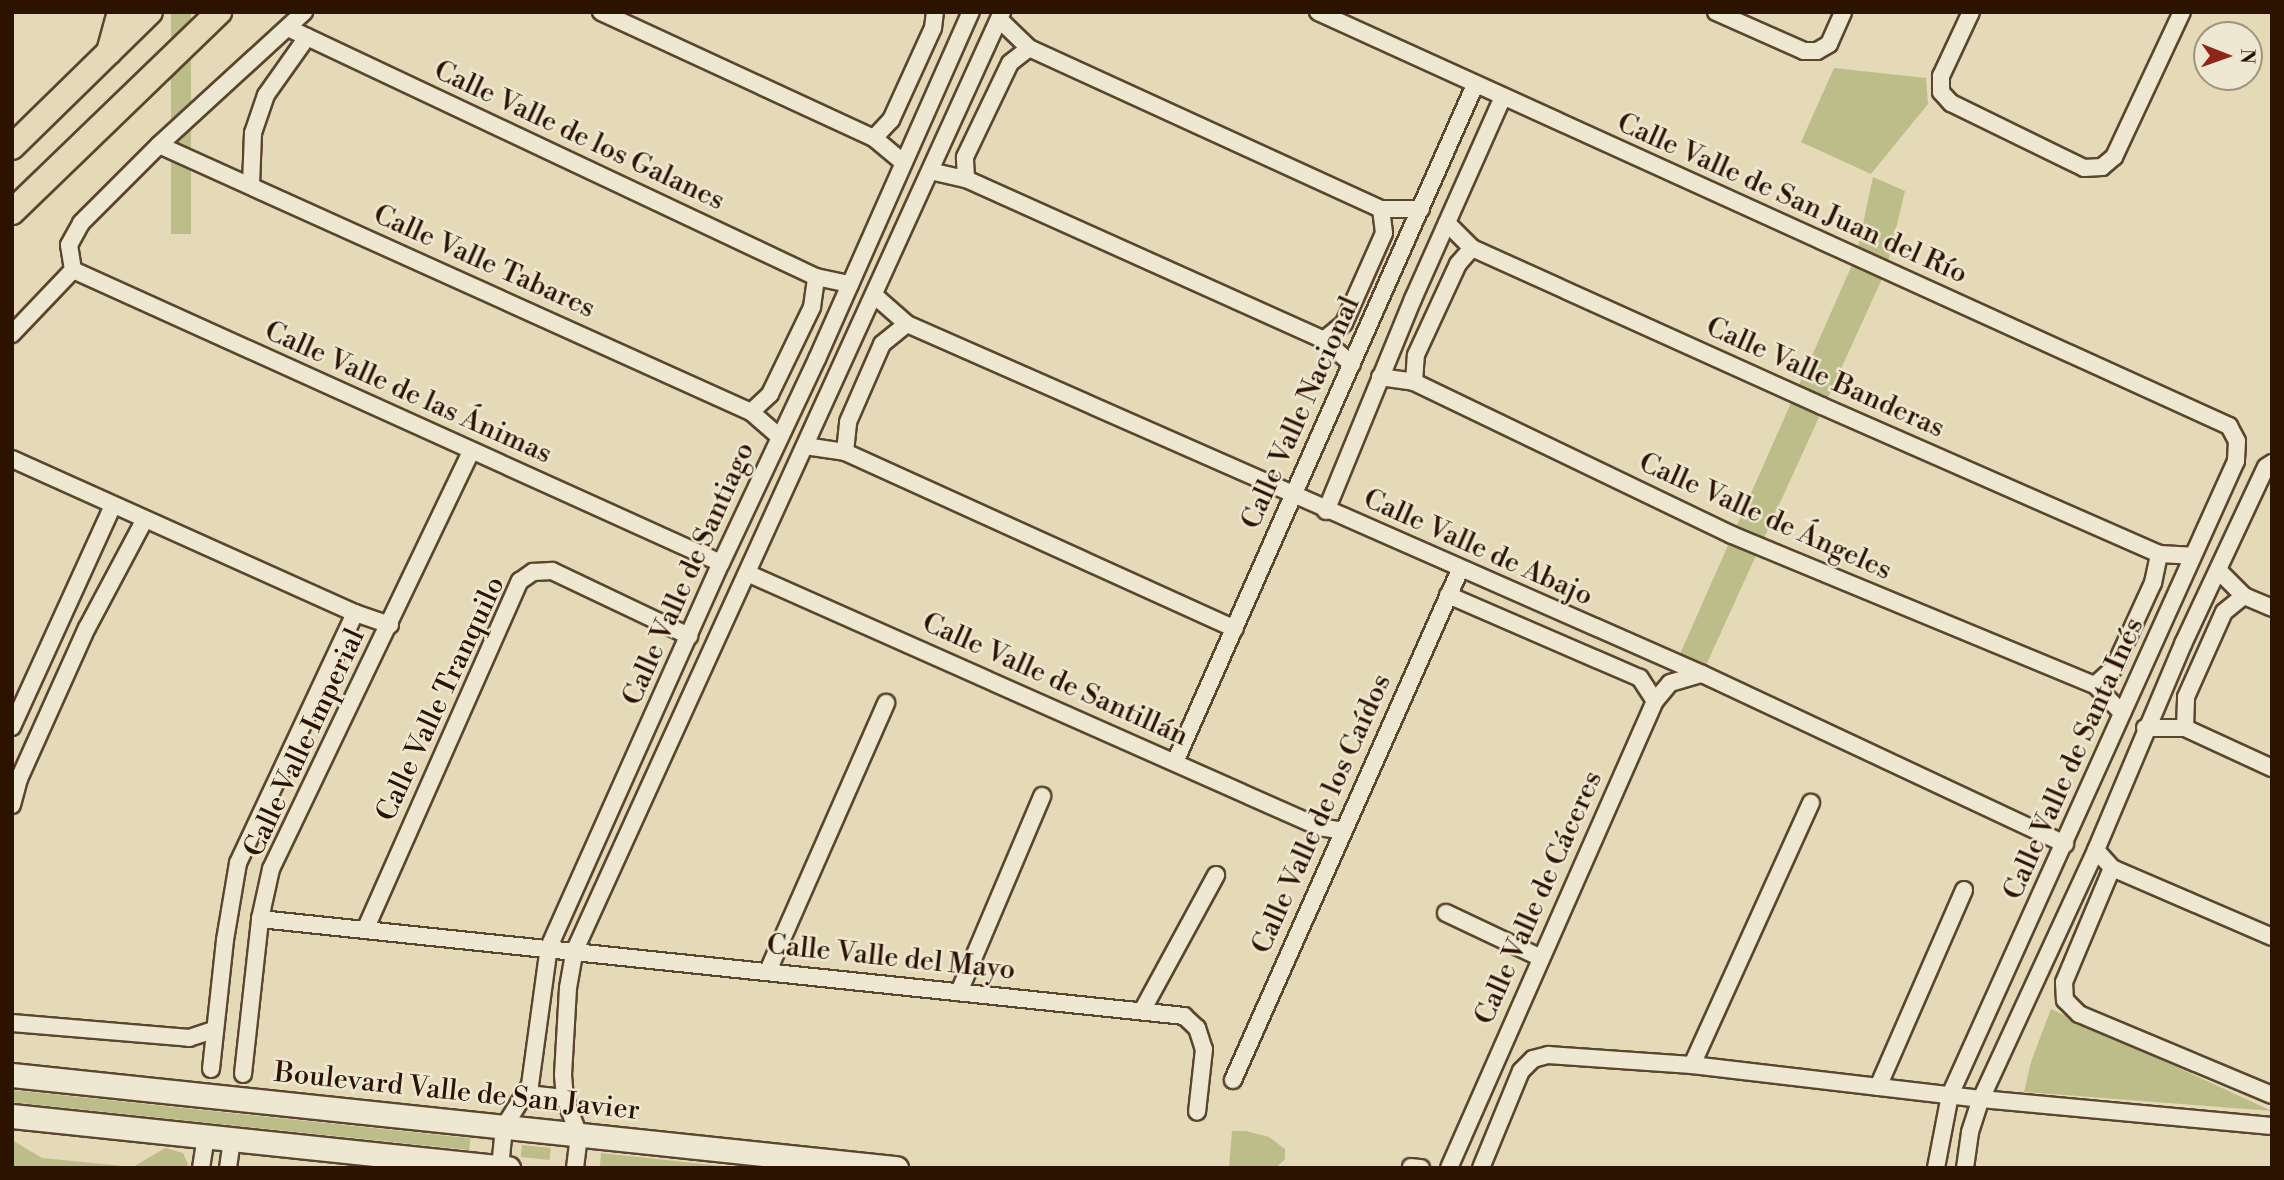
<!DOCTYPE html>
<meta charset="utf-8">
<style>
body{margin:0}
#map{position:relative;width:2284px;height:1180px;overflow:hidden;background:#e5dab8;font-family:"Libre Bodoni",serif}
div>[style]{position:absolute}
.green>*{inset:0;background:#bcbd89;transform-origin:0 0}
.roads{filter:drop-shadow(2px 0 #5a452e) drop-shadow(-2px 0 #5a452e) drop-shadow(0 2px #5a452e) drop-shadow(0 -2px #5a452e)}
.minor>*{height:16px;margin:-8px;padding:0 8px;transform-origin:8px;border-radius:8px;background:#eee7d1}
.secondary>*{height:23px;margin:-11.5px;padding:0 11.5px;transform-origin:11.5px;border-radius:11.5px;background:#eee7d1}
.primary>*{height:24px;margin:-12px;padding:0 12px;transform-origin:12px;border-radius:12px;background:#e5dab8}
span{translate:-50% -50%;white-space:nowrap;text-align:center;line-height:1.15;-webkit-text-stroke:5px #eee7d1;paint-order:stroke}
.street-label{font-size:28px;color:#2b1300}
.frame{position:absolute;inset:0;border:14px solid #2b1300;pointer-events:none}
.north{position:absolute;left:2193px;top:21px;width:70px;height:70px;box-sizing:border-box;background:#eee7d1;border:2px solid #a0927d;border-radius:50%;rotate:91deg;font-size:19px;font-weight:700;line-height:28px;text-align:center;color:#2b1300}
.north::after{content:'';display:block;margin:auto;width:24px;height:32px;background:#8f2418;clip-path:polygon(50% 0,100% 100%,50% 72%,0 100%)}
</style>
<div id="map">
<div class="green">
<i style="left:171px;top:12px;width:20px;height:222px"></i>
<i style="clip-path:polygon(1834px 68px,1926px 78px,1928px 104px,1871px 174px,1801px 142px)"></i>
<i style="clip-path:polygon(1873px 177px,1905px 191px,1886px 270px,1702px 674px,1676px 663px,1856px 256px)"></i>
<i style="clip-path:polygon(2051px 1009px,2272px 1111px,2024px 1092px,2031px 1062px)"></i>
<i style="left:12px;top:1090px;width:461px;height:12px;rotate:6deg"></i>
<i style="clip-path:polygon(1232px 1131px,1246px 1131px,1269px 1137px,1285px 1149px,1285px 1159px,1276px 1168px,1229px 1168px)"></i>
<i style="clip-path:polygon(12px 1140px,42px 1158px,133px 1167px,165px 1148px,183px 1153px,188px 1164px,187px 1168px,12px 1168px)"></i>
<i style="left:522px;top:1145px;width:29px;height:12px;rotate:6deg"></i>
<i style="clip-path:polygon(601px 1153px,740px 1168px,600px 1166px)"></i>
</div>
<div class="roads">
<div class="minor">
<i style="left:601px;top:12px;width:301px;rotate:24.8deg"></i>
<i style="left:874px;top:138px;width:38px;rotate:40deg"></i>
<i style="left:1318px;top:12px;width:1001px;rotate:24.44deg"></i>
<i style="left:2229px;top:426px;width:17px;rotate:62deg"></i>
<i style="left:2237px;top:441px;width:20px;rotate:93deg"></i>
<i style="left:2236px;top:461px;width:696px;rotate:114.28deg"></i>
<i style="left:1950px;top:1095px;width:74px;rotate:100.9deg"></i>
<i style="left:1716px;top:12px;width:96px;rotate:23.9deg"></i>
<i style="left:1804px;top:51px;width:13px"></i>
<i style="left:1817px;top:51px;width:14px;rotate:-30deg"></i>
<i style="left:1829px;top:44px;width:35px;rotate:-66deg"></i>
<i style="left:1971px;top:12px;width:71px;rotate:115.1deg"></i>
<i style="left:1941px;top:76px;width:16px;rotate:90deg"></i>
<i style="left:1941px;top:92px;width:15px;rotate:48deg"></i>
<i style="left:1951px;top:103px;width:148px;rotate:26deg"></i>
<i style="left:2084px;top:168px;width:18px;rotate:-3deg"></i>
<i style="left:2102px;top:167px;width:16px;rotate:-40deg"></i>
<i style="left:2114px;top:157px;width:160px;rotate:-64.9deg"></i>
<i style="left:999px;top:19px;width:42px;rotate:44deg"></i>
<i style="left:1029px;top:48px;width:387px;rotate:24.6deg"></i>
<i style="left:1381px;top:209px;width:40px"></i>
<i style="left:288px;top:28px;width:584px;rotate:25.25deg"></i>
<i style="left:816px;top:277px;width:35px;rotate:12deg"></i>
<i style="left:874px;top:138px;width:25px;rotate:-47deg"></i>
<i style="left:891px;top:120px;width:101px;rotate:-65.5deg"></i>
<i style="left:933px;top:28px;width:16px;rotate:-83deg"></i>
<i style="left:159px;top:145px;width:649px;rotate:24.28deg"></i>
<i style="left:751px;top:412px;width:38px;rotate:41deg"></i>
<i style="left:930px;top:171px;width:37px;rotate:13deg"></i>
<i style="left:966px;top:179px;width:393px;rotate:24.2deg"></i>
<i style="left:1324px;top:340px;width:37px;rotate:41deg"></i>
<i style="left:966px;top:179px;width:22px;rotate:-93deg"></i>
<i style="left:965px;top:157px;width:104px;rotate:-64.4deg"></i>
<i style="left:1010px;top:63px;width:24px;rotate:-38deg"></i>
<i style="left:251px;top:185px;width:52px;rotate:-87.8deg"></i>
<i style="left:253px;top:133px;width:40px;rotate:-71.1deg"></i>
<i style="left:266px;top:95px;width:71px;rotate:-54.7deg"></i>
<i style="left:1447px;top:223px;width:35px;rotate:45deg"></i>
<i style="left:1472px;top:248px;width:384px;rotate:24.3deg"></i>
<i style="left:1822px;top:406px;width:368px;rotate:23.7deg"></i>
<i style="left:2159px;top:554px;width:33px;rotate:3deg"></i>
<i style="left:73px;top:270px;width:711px;rotate:24.33deg"></i>
<i style="left:73px;top:270px;width:25px;rotate:-99deg"></i>
<i style="left:69px;top:245px;width:25px;rotate:-61deg"></i>
<i style="left:81px;top:223px;width:110px;rotate:-45deg"></i>
<i style="left:159px;top:145px;width:197px;rotate:-42.5deg"></i>
<i style="left:874px;top:295px;width:44px;rotate:41.3deg"></i>
<i style="left:907px;top:324px;width:869px;rotate:23.76deg"></i>
<i style="left:1702px;top:674px;width:401px;rotate:25.1deg"></i>
<i style="left:12px;top:334px;width:88px;rotate:-46.4deg"></i>
<i style="left:1324px;top:340px;width:26px;rotate:-40deg"></i>
<i style="left:1344px;top:323px;width:98px;rotate:-66deg"></i>
<i style="left:1384px;top:233px;width:24px;rotate:-97deg"></i>
<i style="left:1380px;top:377px;width:34px;rotate:8deg"></i>
<i style="left:1414px;top:382px;width:353px;rotate:25.7deg"></i>
<i style="left:1732px;top:535px;width:393px;rotate:22.5deg"></i>
<i style="left:2095px;top:685px;width:39px;rotate:46deg"></i>
<i style="left:1414px;top:382px;width:27px;rotate:-86deg"></i>
<i style="left:1416px;top:355px;width:100px;rotate:-65.2deg"></i>
<i style="left:1458px;top:264px;width:21px;rotate:-49deg"></i>
<i style="left:751px;top:412px;width:26px;rotate:-43deg"></i>
<i style="left:770px;top:394px;width:97px;rotate:-64.2deg"></i>
<i style="left:812px;top:307px;width:30px;rotate:-82deg"></i>
<i style="left:805px;top:446px;width:40px;rotate:8.5deg"></i>
<i style="left:845px;top:452px;width:428px;rotate:24.4deg"></i>
<i style="left:845px;top:452px;width:30px;rotate:-84deg"></i>
<i style="left:848px;top:422px;width:85px;rotate:-66.4deg"></i>
<i style="left:882px;top:344px;width:32px;rotate:-39deg"></i>
<i style="left:12px;top:459px;width:376px;rotate:24.2deg"></i>
<i style="left:355px;top:613px;width:37px;rotate:19deg"></i>
<i style="left:1326px;top:511px;width:229px;rotate:-67.7deg"></i>
<i style="left:1413px;top:299px;width:221px;rotate:-66deg"></i>
<i style="left:2219px;top:571px;width:35px;rotate:45deg"></i>
<i style="left:2244px;top:596px;width:30px;rotate:23deg"></i>
<i style="left:747px;top:573px;width:626px;rotate:23.94deg"></i>
<i style="left:1319px;top:827px;width:25px;rotate:9deg"></i>
<i style="left:1448px;top:595px;width:209px;rotate:23.4deg"></i>
<i style="left:1640px;top:678px;width:27px;rotate:57deg"></i>
<i style="left:2095px;top:685px;width:25px;rotate:-42deg"></i>
<i style="left:2114px;top:668px;width:94px;rotate:-65.4deg"></i>
<i style="left:2153px;top:583px;width:30px;rotate:-78deg"></i>
<i style="left:12px;top:727px;width:244px;rotate:-65.5deg"></i>
<i style="left:2145px;top:728px;width:40px"></i>
<i style="left:2185px;top:728px;width:96px;rotate:24.7deg"></i>
<i style="left:2185px;top:728px;width:31px;rotate:-88deg"></i>
<i style="left:2186px;top:697px;width:93px;rotate:-65.9deg"></i>
<i style="left:2224px;top:612px;width:26px;rotate:-39deg"></i>
<i style="left:1175px;top:762px;width:740px;rotate:-66.1deg"></i>
<i style="left:12px;top:805px;width:27px;rotate:-75deg"></i>
<i style="left:19px;top:779px;width:166px;rotate:-65.8deg"></i>
<i style="left:87px;top:628px;width:123px;rotate:-62deg"></i>
<i style="left:2096px;top:850px;width:24px;rotate:48deg"></i>
<i style="left:2112px;top:868px;width:174px;rotate:23.3deg"></i>
<i style="left:2112px;top:868px;width:124px;rotate:112.8deg"></i>
<i style="left:2064px;top:982px;width:18px;rotate:87deg"></i>
<i style="left:2065px;top:1000px;width:20px;rotate:45deg"></i>
<i style="left:2079px;top:1014px;width:209px;rotate:22.8deg"></i>
<i style="left:1446px;top:913px;width:105px;rotate:25.3deg"></i>
<i style="left:260px;top:919px;width:929px;rotate:5.99deg"></i>
<i style="left:1184px;top:1016px;width:18px;rotate:43deg"></i>
<i style="left:1197px;top:1028px;width:22px;rotate:72deg"></i>
<i style="left:1204px;top:1049px;width:63px;rotate:96.3deg"></i>
<i style="left:365px;top:930px;width:382px;rotate:-66.1deg"></i>
<i style="left:520px;top:581px;width:16px;rotate:-35deg"></i>
<i style="left:533px;top:572px;width:19px;rotate:-3deg"></i>
<i style="left:552px;top:571px;width:152px;rotate:25.4deg"></i>
<i style="left:768px;top:971px;width:293px;rotate:-66.2deg"></i>
<i style="left:959px;top:992px;width:213px;rotate:-67deg"></i>
<i style="left:1142px;top:1011px;width:155px;rotate:-61.4deg"></i>
<i style="left:12px;top:1023px;width:178px;rotate:4.8deg"></i>
<i style="left:189px;top:1038px;width:26px;rotate:-18deg"></i>
<i style="left:1692px;top:1065px;width:288px;rotate:-65.6deg"></i>
<i style="left:211px;top:1069px;width:130px;rotate:-83.8deg"></i>
<i style="left:225px;top:940px;width:78px;rotate:-80.4deg"></i>
<i style="left:238px;top:863px;width:276px;rotate:-64.9deg"></i>
<i style="left:243px;top:1074px;width:156px;rotate:-83.7deg"></i>
<i style="left:260px;top:919px;width:51px;rotate:-77.6deg"></i>
<i style="left:271px;top:869px;width:463px;rotate:-64.4deg"></i>
<i style="left:1233px;top:1080px;width:558px;rotate:-66.01deg"></i>
<i style="left:1878px;top:1087px;width:215px;rotate:-66.4deg"></i>
<i style="left:527px;top:1094px;width:38px;rotate:6deg"></i>
<i style="left:1411px;top:1167px;width:10px;rotate:6deg"></i>
<i style="left:201px;top:1168px;width:32px;rotate:-81deg"></i>
<i style="left:228px;top:1168px;width:29px;rotate:-82deg"></i>
<i style="left:500px;top:1168px;width:41px;rotate:-84.4deg"></i>
<i style="left:504px;top:1127px;width:49px;rotate:-58.2deg"></i>
<i style="left:530px;top:1085px;width:139px;rotate:-82.2deg"></i>
<i style="left:549px;top:947px;width:421px;rotate:-65.9deg"></i>
<i style="left:721px;top:563px;width:225px;rotate:-64.8deg"></i>
<i style="left:817px;top:359px;width:380px;rotate:-66.1deg"></i>
<i style="left:575px;top:1168px;width:33px;rotate:-83deg"></i>
<i style="left:579px;top:1135px;width:40px;rotate:-111deg"></i>
<i style="left:565px;top:1098px;width:23px;rotate:-95deg"></i>
<i style="left:563px;top:1075px;width:87px;rotate:-86.7deg"></i>
<i style="left:568px;top:988px;width:39px;rotate:-80deg"></i>
<i style="left:575px;top:950px;width:1031px;rotate:-65.52deg"></i>
<i style="left:1449px;top:1168px;width:510px;rotate:-66.2deg"></i>
<i style="left:1655px;top:701px;width:23px;rotate:-50deg"></i>
<i style="left:1670px;top:683px;width:33px;rotate:-16deg"></i>
<i style="left:1481px;top:1168px;width:105px;rotate:-67.6deg"></i>
<i style="left:1521px;top:1071px;width:17px;rotate:-45deg"></i>
<i style="left:1533px;top:1059px;width:16px;rotate:-15deg"></i>
<i style="left:1548px;top:1055px;width:144px;rotate:4deg"></i>
<i style="left:1692px;top:1065px;width:291px;rotate:6.7deg"></i>
<i style="left:1981px;top:1099px;width:292px;rotate:5.3deg"></i>
<i style="left:1965px;top:1168px;width:36px;rotate:-82deg"></i>
<i style="left:1970px;top:1132px;width:35px;rotate:-72deg"></i>
<i style="left:1981px;top:1099px;width:274px;rotate:-65.2deg"></i>
<i style="left:2096px;top:850px;width:224px;rotate:-67.1deg"></i>
<i style="left:2183px;top:644px;width:195px;rotate:-64.9deg"></i>
<i style="left:2266px;top:467px;width:7px;rotate:-34deg"></i>
</div>
<div class="secondary">
<i style="left:12px;top:1075px;width:889px;rotate:6.01deg"></i>
<i style="left:12px;top:1116px;width:499px;rotate:6deg"></i>
</div>
<div class="primary">
<i style="left:109px;top:52px;width:41px;rotate:-74.6deg"></i>
<i style="left:12px;top:147px;width:193px;rotate:-44.4deg"></i>
<i style="left:12px;top:212px;width:288px;rotate:-44deg"></i>
</div>
</div>
<div class="street-label">
<span style="left:579px;top:136px;rotate:25deg">Calle Valle de los Galanes</span>
<span style="left:1792px;top:199px;rotate:24deg">Calle Valle de San Juan del Río</span>
<span style="left:484px;top:262px;rotate:24deg">Calle Valle Tabares</span>
<span style="left:1825px;top:378px;rotate:24deg">Calle Valle Banderas</span>
<span style="left:408px;top:393px;rotate:24deg">Calle Valle de las Ánimas</span>
<span style="left:1301px;top:413px;rotate:-66deg">Calle Valle Nacional</span>
<span style="left:1765px;top:517px;rotate:24deg">Calle Valle de Ángeles</span>
<span style="left:1478px;top:548px;rotate:24deg">Calle Valle de Abajo</span>
<span style="left:689px;top:574px;rotate:-66deg">Calle Valle de Santiago</span>
<span style="left:1055px;top:680px;rotate:24deg">Calle Valle de Santillán</span>
<span style="left:441px;top:699px;rotate:-65deg">Calle Valle Tranquilo</span>
<span style="left:305px;top:743px;rotate:-65deg">Calle Valle Imperial</span>
<span style="left:2074px;top:759px;rotate:-66deg">Calle Valle de Santa Inés</span>
<span style="left:1322px;top:814px;rotate:-66deg">Calle Valle de los Caídos</span>
<span style="left:1539px;top:898px;rotate:-66deg">Calle Valle de Cáceres</span>
<span style="left:891px;top:958px;rotate:6deg">Calle Valle del Mayo</span>
<span style="left:457px;top:1092px;rotate:6deg">Boulevard Valle de San Javier</span>
</div>
<div class="frame"></div>
<div class="north">N</div>
</div>
